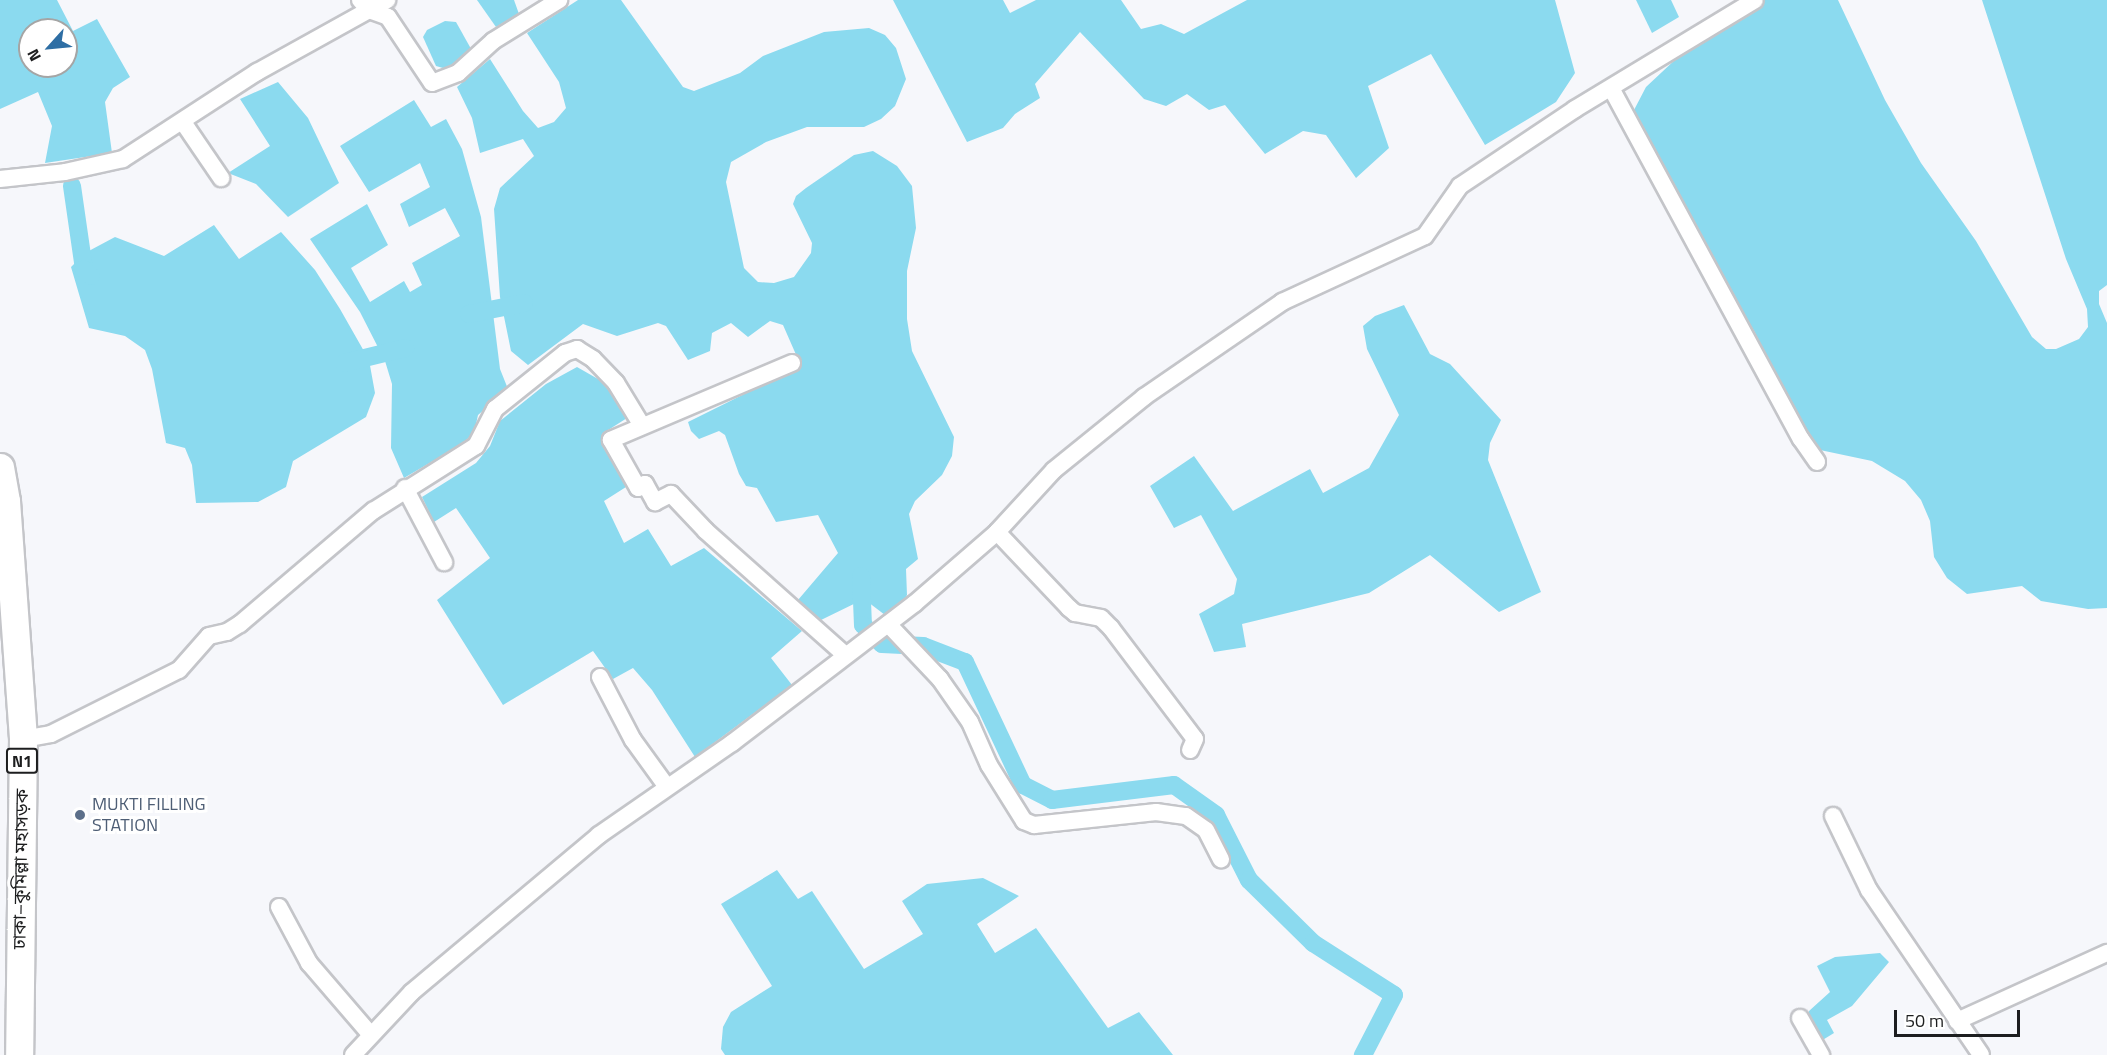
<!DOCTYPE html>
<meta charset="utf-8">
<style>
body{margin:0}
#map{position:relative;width:2107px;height:1055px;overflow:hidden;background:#f6f7fb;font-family:"Titillium Web","Noto Sans Bengali",sans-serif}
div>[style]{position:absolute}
.water>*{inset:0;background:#8bdaef}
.canal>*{height:18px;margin:-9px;padding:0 9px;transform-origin:9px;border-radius:9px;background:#8bdaef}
.roads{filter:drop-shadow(2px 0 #c4c5c9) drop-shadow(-2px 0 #c4c5c9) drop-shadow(0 2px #c4c5c9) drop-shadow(0 -2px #c4c5c9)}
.minor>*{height:16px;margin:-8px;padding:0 8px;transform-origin:8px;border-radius:8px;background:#fff}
.trunk>*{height:27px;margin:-13.5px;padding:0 13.5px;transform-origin:13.5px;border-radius:13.5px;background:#fff}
.dots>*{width:16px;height:16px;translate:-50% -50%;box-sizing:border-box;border:3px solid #fff;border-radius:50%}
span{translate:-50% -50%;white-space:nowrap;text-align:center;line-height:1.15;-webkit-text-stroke:6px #fff;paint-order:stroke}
.shield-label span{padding:2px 4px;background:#fff;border:2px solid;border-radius:4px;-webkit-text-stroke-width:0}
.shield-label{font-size:16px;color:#1d1e1f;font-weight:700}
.service-label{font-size:18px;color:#4e5e75}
.left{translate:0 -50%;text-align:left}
.street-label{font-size:18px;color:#1d1e1f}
.north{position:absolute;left:18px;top:18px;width:60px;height:60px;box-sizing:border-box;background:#fff;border:2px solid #a5a5a5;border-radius:50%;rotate:243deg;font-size:16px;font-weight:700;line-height:24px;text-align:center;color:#1d1e1f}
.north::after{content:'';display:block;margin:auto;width:21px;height:27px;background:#2e6ea4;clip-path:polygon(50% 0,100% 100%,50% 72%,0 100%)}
.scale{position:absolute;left:1894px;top:1010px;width:126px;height:27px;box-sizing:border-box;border:3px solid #1d1e1f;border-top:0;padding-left:8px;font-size:18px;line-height:21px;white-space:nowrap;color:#1d1e1f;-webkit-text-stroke:4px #fff;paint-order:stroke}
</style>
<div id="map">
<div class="water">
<i style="clip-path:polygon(evenodd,0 0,57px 0,73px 31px,97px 19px,130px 77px,113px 88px,105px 102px,112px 153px,45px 163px,52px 126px,38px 92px,0 109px,0 0,30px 30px,66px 30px,66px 66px,30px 66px,30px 30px)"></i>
<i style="clip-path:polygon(477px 0,514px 0,519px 14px,496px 27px)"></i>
<i style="clip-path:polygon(578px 0,621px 0,683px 87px,694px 91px,740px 73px,763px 56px,824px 32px,869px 28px,885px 35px,896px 48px,906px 79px,895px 106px,881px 119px,864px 127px,807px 127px,766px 142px,731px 162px,726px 182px,744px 268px,758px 282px,774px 283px,794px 277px,811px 253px,812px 243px,793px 204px,796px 196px,806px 188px,854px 155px,873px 151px,897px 166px,912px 186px,916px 228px,907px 271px,907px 319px,912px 351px,954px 437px,952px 456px,942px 475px,915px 501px,909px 514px,918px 559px,906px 569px,907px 595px,903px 602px,885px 615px,864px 599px,821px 620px,798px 600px,838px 553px,818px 515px,776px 522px,757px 488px,746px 486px,739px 474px,725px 435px,719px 431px,699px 439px,691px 431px,688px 422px,801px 366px,783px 325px,770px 321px,748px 337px,731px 323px,712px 333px,710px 351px,688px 360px,666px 326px,658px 323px,617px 336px,583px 324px,528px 365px,511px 351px,500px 297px,494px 209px,500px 188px,534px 156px,523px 139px,480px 153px,472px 118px,457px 87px,490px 59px,523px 111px,538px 128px,554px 122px,566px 108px,559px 82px,527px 33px)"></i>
<i style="clip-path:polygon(893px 0,1003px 0,1010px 13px,1036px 0,1121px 0,1141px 29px,1161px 24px,1184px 34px,1247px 0,1555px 0,1575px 73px,1556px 102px,1485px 145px,1431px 54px,1368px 86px,1389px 148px,1356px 178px,1326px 135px,1303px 131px,1265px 154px,1225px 105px,1209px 110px,1187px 94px,1166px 106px,1144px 99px,1080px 32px,1035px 84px,1040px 98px,1015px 114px,1003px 128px,967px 142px)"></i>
<i style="clip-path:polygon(1636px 0,1671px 0,1679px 17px,1652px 33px)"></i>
<i style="clip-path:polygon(1765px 0,1838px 0,1885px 100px,1921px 163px,1976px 241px,2032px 337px,2046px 349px,2056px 349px,2079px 339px,2088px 327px,2087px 309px,2066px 259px,1982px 0,2107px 0,2107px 285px,2099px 291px,2099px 304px,2107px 323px,2107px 608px,2088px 609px,2041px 601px,2022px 586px,1967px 594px,1947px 578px,1934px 557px,1930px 521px,1921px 500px,1905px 481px,1872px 461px,1820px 450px,1800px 426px,1754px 331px,1637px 129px,1634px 110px,1646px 87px,1678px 57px)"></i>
<i style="clip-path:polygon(445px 21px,456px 22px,470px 47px,470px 54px,454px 66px,443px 68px,436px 66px,423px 37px,427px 30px)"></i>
<i style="clip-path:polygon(278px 82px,308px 118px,339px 183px,288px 217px,256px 184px,228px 173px,270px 146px,240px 99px)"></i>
<i style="clip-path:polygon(414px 100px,431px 127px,446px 119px,462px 149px,481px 217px,500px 369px,508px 389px,478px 415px,474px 433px,462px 444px,404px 478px,391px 448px,392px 384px,385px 361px,360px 312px,310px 239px,367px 204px,388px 245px,351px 268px,370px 302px,404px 281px,410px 292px,422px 285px,412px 263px,460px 236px,445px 208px,409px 227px,400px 204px,430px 187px,420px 163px,369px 192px,340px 146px)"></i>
<i style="clip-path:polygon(214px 225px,239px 259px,281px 232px,315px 270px,340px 309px,369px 360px,375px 393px,366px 417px,293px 461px,286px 487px,258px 502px,196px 503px,192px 465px,185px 448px,166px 443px,152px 369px,145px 350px,125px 336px,89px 328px,71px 267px,85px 253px,115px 237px,164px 256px)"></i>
<i style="clip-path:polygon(1404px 305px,1430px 354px,1450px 364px,1501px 420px,1490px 443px,1488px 460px,1541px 592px,1499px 612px,1430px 555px,1369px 593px,1242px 624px,1246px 647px,1214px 652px,1199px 614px,1234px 594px,1237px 579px,1201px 515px,1174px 528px,1150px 486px,1194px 456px,1233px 511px,1310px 469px,1323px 493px,1369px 468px,1399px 415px,1367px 349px,1363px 326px,1375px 316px)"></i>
<i style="clip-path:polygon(577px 367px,605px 383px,627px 418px,602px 434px,626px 487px,604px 501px,624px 543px,648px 529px,671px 566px,704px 548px,802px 631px,771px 658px,792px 685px,695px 757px,652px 690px,633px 668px,613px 679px,593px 651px,503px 705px,437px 600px,490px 558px,456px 508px,434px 522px,422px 497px,476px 463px,490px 446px,500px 421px,546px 384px)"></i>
<i style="clip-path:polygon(777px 870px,798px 899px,812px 891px,864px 969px,923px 934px,902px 901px,927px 884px,983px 878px,1019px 896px,977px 924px,995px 953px,1036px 928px,1108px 1028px,1139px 1012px,1173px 1055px,725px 1055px,721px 1049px,723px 1027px,731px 1012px,772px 986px,721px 904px)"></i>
<i style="clip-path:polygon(1880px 953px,1889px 962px,1852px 1006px,1827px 1020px,1834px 1033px,1821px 1041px,1807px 1020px,1809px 1011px,1830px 992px,1817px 966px,1835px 957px)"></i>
</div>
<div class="canal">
<i style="left:72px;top:186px;width:84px;rotate:81.8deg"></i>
<i style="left:84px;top:269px;width:10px;rotate:45deg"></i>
<i style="left:469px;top:314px;width:56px;rotate:-11.3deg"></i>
<i style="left:344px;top:363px;width:63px;rotate:-13.8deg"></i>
<i style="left:861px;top:576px;width:49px;rotate:87.7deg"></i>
<i style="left:863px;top:625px;width:27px;rotate:45deg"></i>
<i style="left:882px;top:644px;width:41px;rotate:2.8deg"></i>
<i style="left:923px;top:646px;width:45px;rotate:20.9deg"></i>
<i style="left:965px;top:662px;width:136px;rotate:64.8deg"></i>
<i style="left:1023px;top:785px;width:33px;rotate:27deg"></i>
<i style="left:1052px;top:800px;width:123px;rotate:-7deg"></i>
<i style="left:1174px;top:785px;width:52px;rotate:35.5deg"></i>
<i style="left:1216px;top:815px;width:73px;rotate:63.1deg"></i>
<i style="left:1249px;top:880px;width:90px;rotate:44.5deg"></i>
<i style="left:1313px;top:943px;width:96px;rotate:32.7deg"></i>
<i style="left:1394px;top:995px;width:68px;rotate:117.3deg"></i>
</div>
<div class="roads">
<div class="minor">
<i style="left:360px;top:0;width:13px;rotate:48deg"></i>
<i style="left:369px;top:10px;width:20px;rotate:20deg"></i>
<i style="left:388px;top:17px;width:79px;rotate:56.3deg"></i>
<i style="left:432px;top:83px;width:28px;rotate:-21deg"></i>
<i style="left:458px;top:73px;width:47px;rotate:-42.4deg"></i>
<i style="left:493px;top:41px;width:78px;rotate:-31.8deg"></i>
<i style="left:1611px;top:88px;width:399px;rotate:61.6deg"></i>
<i style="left:1801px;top:439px;width:28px;rotate:55deg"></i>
<i style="left:183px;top:122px;width:68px;rotate:55.8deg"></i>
<i style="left:0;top:179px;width:65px;rotate:-6.1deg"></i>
<i style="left:65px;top:172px;width:59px;rotate:-12.6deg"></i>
<i style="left:123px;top:159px;width:160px;rotate:-33deg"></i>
<i style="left:257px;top:72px;width:149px;rotate:-29deg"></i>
<i style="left:792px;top:363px;width:197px;rotate:157deg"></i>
<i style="left:611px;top:440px;width:55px;rotate:60.6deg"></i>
<i style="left:638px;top:488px;width:8px;rotate:-30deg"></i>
<i style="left:645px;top:484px;width:21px;rotate:61deg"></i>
<i style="left:655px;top:502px;width:18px;rotate:-27deg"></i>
<i style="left:671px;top:494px;width:51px;rotate:46.6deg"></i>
<i style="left:706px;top:531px;width:186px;rotate:41.7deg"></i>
<i style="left:405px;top:488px;width:84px;rotate:62.2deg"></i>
<i style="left:997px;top:532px;width:105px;rotate:46.5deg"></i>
<i style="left:1069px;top:608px;width:8px;rotate:40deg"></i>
<i style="left:1075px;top:613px;width:26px;rotate:11deg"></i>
<i style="left:1101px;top:618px;width:14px;rotate:45deg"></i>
<i style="left:1111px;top:628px;width:139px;rotate:52.9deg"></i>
<i style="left:1195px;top:739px;width:12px;rotate:114deg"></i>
<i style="left:888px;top:624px;width:76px;rotate:46.6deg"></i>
<i style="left:940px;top:679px;width:52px;rotate:55.1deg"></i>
<i style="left:970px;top:722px;width:47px;rotate:66.2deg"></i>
<i style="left:989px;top:765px;width:66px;rotate:58deg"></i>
<i style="left:1024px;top:821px;width:11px;rotate:22deg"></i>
<i style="left:1034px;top:825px;width:123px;rotate:-6.1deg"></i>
<i style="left:1156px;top:812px;width:30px;rotate:8deg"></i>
<i style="left:1186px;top:816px;width:24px;rotate:35deg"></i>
<i style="left:1206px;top:830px;width:33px;rotate:63deg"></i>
<i style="left:600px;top:677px;width:71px;rotate:62.4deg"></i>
<i style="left:633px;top:740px;width:58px;rotate:54.1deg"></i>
<i style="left:23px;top:739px;width:28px;rotate:-10deg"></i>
<i style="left:51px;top:734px;width:143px;rotate:-26.6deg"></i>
<i style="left:179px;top:670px;width:45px;rotate:-48.6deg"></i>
<i style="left:209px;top:636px;width:18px;rotate:-13deg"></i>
<i style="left:227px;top:632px;width:15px;rotate:-32deg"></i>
<i style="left:240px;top:624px;width:175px;rotate:-40.4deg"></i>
<i style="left:373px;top:511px;width:122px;rotate:-32.3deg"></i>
<i style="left:476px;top:446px;width:42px;rotate:-62.8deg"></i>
<i style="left:495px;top:409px;width:90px;rotate:-38.7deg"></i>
<i style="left:565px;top:353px;width:13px;rotate:-18deg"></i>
<i style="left:577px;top:349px;width:19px;rotate:32deg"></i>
<i style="left:593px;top:359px;width:33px;rotate:46deg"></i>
<i style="left:616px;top:383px;width:48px;rotate:58.6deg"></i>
<i style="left:1833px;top:816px;width:82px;rotate:64.1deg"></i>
<i style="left:1869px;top:890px;width:199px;rotate:55.8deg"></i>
<i style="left:279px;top:907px;width:64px;rotate:61.8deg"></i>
<i style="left:309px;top:963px;width:95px;rotate:49.3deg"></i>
<i style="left:1800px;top:1018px;width:43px;rotate:60.4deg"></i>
<i style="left:1957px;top:1021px;width:165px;rotate:-24.4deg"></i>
<i style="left:353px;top:1055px;width:86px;rotate:-46.9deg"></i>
<i style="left:412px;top:992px;width:244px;rotate:-40deg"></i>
<i style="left:599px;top:835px;width:162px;rotate:-34.7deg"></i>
<i style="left:732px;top:743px;width:229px;rotate:-37.4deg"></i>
<i style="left:914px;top:604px;width:110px;rotate:-40.9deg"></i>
<i style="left:997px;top:532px;width:84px;rotate:-47.4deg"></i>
<i style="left:1054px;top:470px;width:116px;rotate:-39deg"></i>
<i style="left:1144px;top:397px;width:168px;rotate:-34.5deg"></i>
<i style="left:1282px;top:302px;width:157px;rotate:-24.8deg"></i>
<i style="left:1425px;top:236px;width:61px;rotate:-55deg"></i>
<i style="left:1460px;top:186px;width:138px;rotate:-33.8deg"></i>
<i style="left:1575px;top:109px;width:210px;rotate:-31.2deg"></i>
</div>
<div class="trunk">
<i style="left:0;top:467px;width:35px;rotate:80deg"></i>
<i style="left:6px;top:501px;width:239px;rotate:85.9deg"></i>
<i style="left:23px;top:739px;width:316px;rotate:90.7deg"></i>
</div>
</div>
<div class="dots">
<i style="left:80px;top:815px;background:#5c6f8a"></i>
</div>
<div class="shield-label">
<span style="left:22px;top:761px">N1</span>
</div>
<div class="service-label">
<span class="left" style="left:92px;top:815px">MUKTI FILLING<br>STATION</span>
</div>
<div class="street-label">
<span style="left:21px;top:869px;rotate:-89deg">ঢাকা–কুমিল্লা মহাসড়ক</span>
</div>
<div class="north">N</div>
<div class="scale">50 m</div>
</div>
